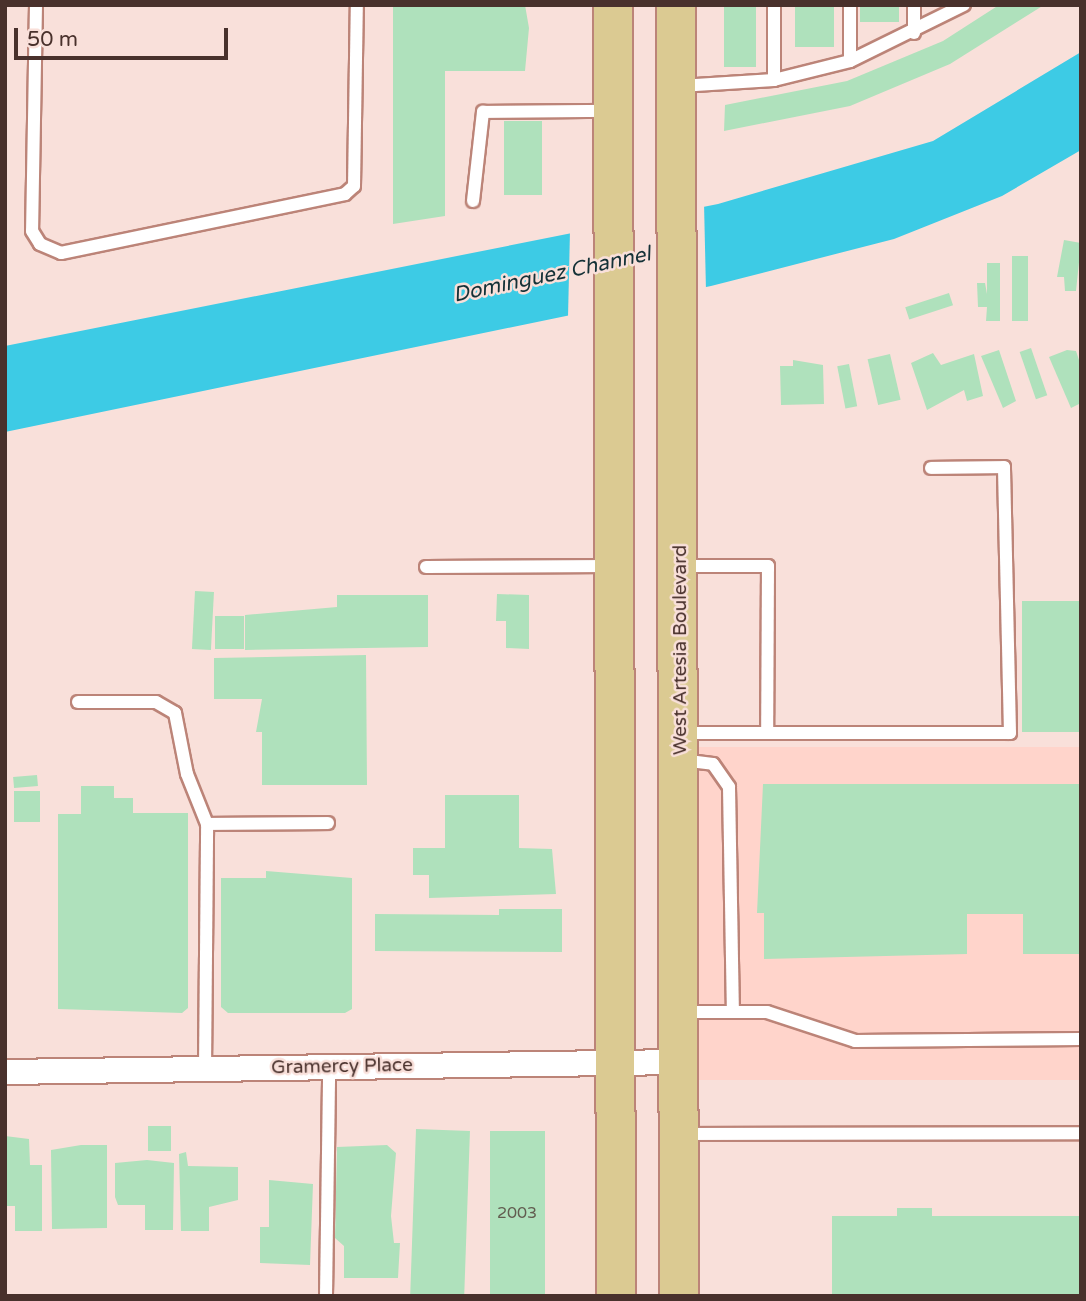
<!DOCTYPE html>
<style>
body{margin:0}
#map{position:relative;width:1086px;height:1301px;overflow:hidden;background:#f9e0da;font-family:"Varela Round",sans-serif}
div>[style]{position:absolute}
.built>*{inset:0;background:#ffd4cb;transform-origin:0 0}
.water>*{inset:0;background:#3dcbe5}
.pier>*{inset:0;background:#f9e0da}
.building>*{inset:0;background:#afe1bc;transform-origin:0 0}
.roads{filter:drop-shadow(2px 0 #bc8478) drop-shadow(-2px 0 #bc8478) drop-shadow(0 2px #bc8478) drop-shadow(0 -2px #bc8478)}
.service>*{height:12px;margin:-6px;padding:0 6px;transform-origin:6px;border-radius:6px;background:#fff}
.minor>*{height:24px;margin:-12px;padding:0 12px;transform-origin:12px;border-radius:12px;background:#fff}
.primary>*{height:38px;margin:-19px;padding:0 19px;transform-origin:19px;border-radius:19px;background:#dbca92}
span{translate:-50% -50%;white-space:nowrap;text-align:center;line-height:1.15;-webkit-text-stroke:5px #f9e0da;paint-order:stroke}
.number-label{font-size:16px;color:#625d50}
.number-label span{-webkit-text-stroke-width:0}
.street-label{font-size:19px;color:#49312c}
.water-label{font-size:21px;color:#143137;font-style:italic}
.frame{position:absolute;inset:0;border:7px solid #49312c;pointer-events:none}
.scale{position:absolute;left:14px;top:28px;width:214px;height:32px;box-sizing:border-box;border:4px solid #49312c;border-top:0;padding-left:9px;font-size:21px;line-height:24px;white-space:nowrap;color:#49312c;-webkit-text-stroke:5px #f9e0da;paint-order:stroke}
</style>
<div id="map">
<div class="built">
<i style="left:686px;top:747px;width:395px;height:333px"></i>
</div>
<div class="water">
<i style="clip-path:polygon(1081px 52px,1081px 150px,1002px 196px,894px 239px,711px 286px,5px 432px,5px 346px,718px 204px,933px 141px)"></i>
</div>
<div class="pier">
<i style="clip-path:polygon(704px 203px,706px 291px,568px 317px,570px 231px)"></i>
</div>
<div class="building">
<i style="clip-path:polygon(393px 5px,525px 5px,529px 28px,525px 71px,445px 71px,445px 216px,393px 224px)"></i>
<i style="left:724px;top:5px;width:32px;height:62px"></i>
<i style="left:795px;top:5px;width:39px;height:42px"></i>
<i style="left:860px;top:5px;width:39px;height:17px"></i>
<i style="clip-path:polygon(999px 5px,1044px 5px,950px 64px,850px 106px,724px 131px,725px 105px,847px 81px,943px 41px)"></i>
<i style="left:504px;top:121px;width:38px;height:74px"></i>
<i style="clip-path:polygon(1064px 240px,1081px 243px,1076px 291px,1065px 291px,1064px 277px,1057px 277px)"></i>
<i style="left:1012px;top:256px;width:16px;height:65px"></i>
<i style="clip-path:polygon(987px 263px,1000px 263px,1000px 321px,986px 321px,987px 307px,978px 307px,977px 283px,985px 283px,987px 294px)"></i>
<i style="left:949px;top:293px;width:13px;height:46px;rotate:72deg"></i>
<i style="left:1031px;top:348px;width:50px;height:12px;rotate:71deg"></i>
<i style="clip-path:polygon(999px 350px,1016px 401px,1003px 408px,981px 356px)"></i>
<i style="clip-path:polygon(1067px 350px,1076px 351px,1081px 366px,1081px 403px,1071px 408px,1049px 357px)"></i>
<i style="clip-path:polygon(933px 353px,941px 365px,974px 354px,983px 396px,967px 401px,964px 390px,927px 410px,911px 363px)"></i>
<i style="left:890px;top:354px;width:47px;height:23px;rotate:77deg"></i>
<i style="clip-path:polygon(793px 360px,823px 365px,824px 404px,781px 405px,780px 366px,793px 366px)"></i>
<i style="left:849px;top:364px;width:43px;height:12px;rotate:79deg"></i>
<i style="left:195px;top:591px;width:19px;height:58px;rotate:3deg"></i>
<i style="clip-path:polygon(497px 594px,529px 595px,529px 649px,506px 648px,506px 621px,496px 621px)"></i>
<i style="clip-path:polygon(337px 595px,428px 595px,428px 647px,245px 650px,245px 615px,337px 607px)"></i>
<i style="left:1022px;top:601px;width:59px;height:131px"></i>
<i style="left:244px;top:616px;width:33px;height:29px;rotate:90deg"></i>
<i style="clip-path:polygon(366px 655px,367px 785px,262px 785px,262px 732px,256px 732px,262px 699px,214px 699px,214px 658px)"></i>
<i style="left:37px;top:775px;width:11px;height:24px;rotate:85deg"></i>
<i style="clip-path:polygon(763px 784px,1081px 784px,1081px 954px,1023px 954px,1023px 914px,967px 914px,967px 954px,764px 959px,764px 913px,757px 913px)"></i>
<i style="clip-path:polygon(81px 786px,114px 786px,114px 798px,133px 798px,133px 813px,188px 813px,188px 1008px,182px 1013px,58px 1009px,58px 814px,81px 814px)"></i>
<i style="left:14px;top:791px;width:26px;height:31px"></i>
<i style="clip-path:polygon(445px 795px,519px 795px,519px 848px,552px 849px,556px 894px,429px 898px,429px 875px,413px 875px,413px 848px,445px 848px)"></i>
<i style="clip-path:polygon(266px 871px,352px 878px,352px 1009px,345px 1013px,228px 1013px,221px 1007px,221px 878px,266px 878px)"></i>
<i style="clip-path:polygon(499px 909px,562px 909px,562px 952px,375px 951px,375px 914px,499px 915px)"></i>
<i style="left:148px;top:1126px;width:23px;height:25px"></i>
<i style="left:416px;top:1129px;width:54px;height:165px;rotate:2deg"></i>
<i style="left:490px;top:1131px;width:55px;height:163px"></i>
<i style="clip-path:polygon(5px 1136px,29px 1139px,30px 1165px,42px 1165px,42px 1231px,15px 1231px,15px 1206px,5px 1206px)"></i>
<i style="clip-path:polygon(81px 1145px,107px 1145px,107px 1228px,52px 1229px,51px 1150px)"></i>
<i style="clip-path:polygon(337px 1147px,387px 1145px,396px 1153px,391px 1216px,394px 1243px,400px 1243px,398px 1278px,344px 1278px,344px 1246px,335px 1238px)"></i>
<i style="clip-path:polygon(186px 1152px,188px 1166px,238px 1167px,238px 1200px,209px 1207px,209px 1231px,181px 1231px,179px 1154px)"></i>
<i style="clip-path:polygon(147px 1160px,174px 1163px,173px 1230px,145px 1230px,145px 1205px,118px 1205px,115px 1197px,115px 1163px)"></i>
<i style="clip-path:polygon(269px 1180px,313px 1184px,310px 1265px,260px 1263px,260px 1227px,269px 1227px)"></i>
<i style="clip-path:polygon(897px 1208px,932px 1208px,932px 1216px,1081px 1216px,1081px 1296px,832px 1296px,832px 1216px,897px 1216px)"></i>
</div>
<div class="roads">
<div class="service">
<i style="left:36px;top:5px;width:226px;rotate:91deg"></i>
<i style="left:32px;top:231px;width:15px;rotate:58deg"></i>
<i style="left:40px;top:244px;width:23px;rotate:23deg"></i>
<i style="left:61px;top:253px;width:290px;rotate:-11.7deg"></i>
<i style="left:345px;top:194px;width:12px;rotate:-42deg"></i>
<i style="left:354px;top:186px;width:181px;rotate:-89.1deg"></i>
<i style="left:774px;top:5px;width:75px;rotate:90deg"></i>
<i style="left:850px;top:5px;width:56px;rotate:90deg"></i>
<i style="left:914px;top:5px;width:28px;rotate:90deg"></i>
<i style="left:680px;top:86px;width:94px;rotate:-3.7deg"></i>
<i style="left:774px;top:80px;width:78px;rotate:-14deg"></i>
<i style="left:850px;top:61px;width:127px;rotate:-26.2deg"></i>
<i style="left:473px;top:201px;width:90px;rotate:-83.6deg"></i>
<i style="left:483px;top:112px;width:126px;rotate:-0.5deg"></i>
<i style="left:681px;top:566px;width:87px"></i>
<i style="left:768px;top:566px;width:167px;rotate:90.3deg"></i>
<i style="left:426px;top:567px;width:185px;rotate:-0.3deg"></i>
<i style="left:78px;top:702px;width:78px"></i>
<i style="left:156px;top:702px;width:22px;rotate:30deg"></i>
<i style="left:175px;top:713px;width:62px;rotate:78.9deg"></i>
<i style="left:187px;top:774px;width:54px;rotate:68.2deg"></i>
<i style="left:681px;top:733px;width:329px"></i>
<i style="left:1010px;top:733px;width:266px;rotate:-91.3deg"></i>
<i style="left:1004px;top:467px;width:73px;rotate:179.2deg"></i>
<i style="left:681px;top:760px;width:32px;rotate:7deg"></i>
<i style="left:713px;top:764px;width:28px;rotate:55deg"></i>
<i style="left:729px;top:787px;width:225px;rotate:89deg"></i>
<i style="left:682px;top:1012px;width:85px"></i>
<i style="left:767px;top:1012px;width:93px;rotate:18.2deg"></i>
<i style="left:855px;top:1041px;width:226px;rotate:-0.5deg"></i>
<i style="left:205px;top:1069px;width:245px;rotate:-89.5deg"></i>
<i style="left:207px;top:824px;width:121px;rotate:-0.5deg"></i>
<i style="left:682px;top:1134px;width:399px;rotate:-0.1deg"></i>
<i style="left:326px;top:1296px;width:229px;rotate:-89.2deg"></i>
</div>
<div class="minor">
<i style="left:5px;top:1072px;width:673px;rotate:-0.85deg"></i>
</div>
<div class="primary">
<i style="left:613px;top:5px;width:1291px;rotate:89.87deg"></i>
<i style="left:676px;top:5px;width:1291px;rotate:89.87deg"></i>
</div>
</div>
<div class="number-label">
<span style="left:517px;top:1213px">2003</span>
</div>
<div class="street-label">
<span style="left:681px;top:650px;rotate:-90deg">West Artesia Boulevard</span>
<span style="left:342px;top:1067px;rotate:-1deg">Gramercy Place</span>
</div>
<div class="water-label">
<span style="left:552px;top:275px;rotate:-12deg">Dominguez Channel</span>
</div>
<div class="frame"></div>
<div class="scale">50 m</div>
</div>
